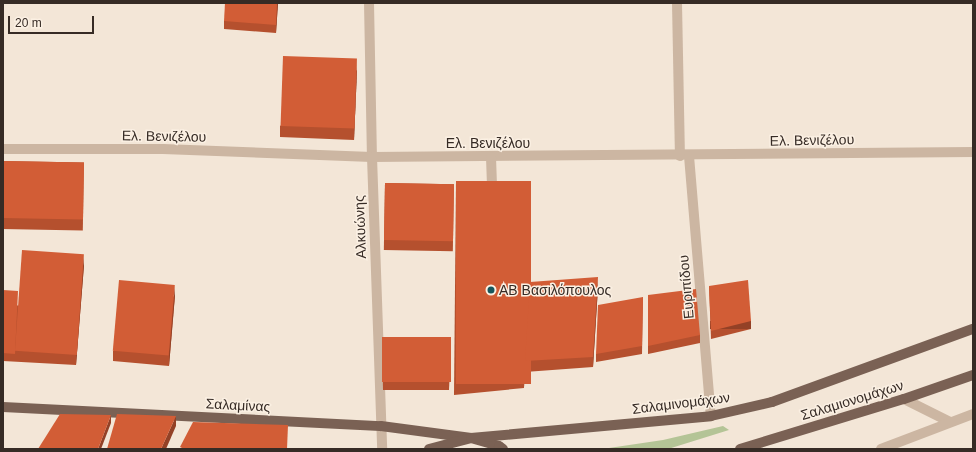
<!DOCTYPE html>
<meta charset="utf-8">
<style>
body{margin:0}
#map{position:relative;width:976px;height:452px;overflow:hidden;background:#f3e6d7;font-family:Helvetica,sans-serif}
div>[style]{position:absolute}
.green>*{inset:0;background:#b4c496}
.minor>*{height:10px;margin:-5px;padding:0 5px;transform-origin:5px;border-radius:5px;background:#ccb6a2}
.major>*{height:10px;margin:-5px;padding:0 5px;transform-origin:5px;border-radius:5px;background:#7a6154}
.wall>*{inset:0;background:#b5502e;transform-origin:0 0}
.shaded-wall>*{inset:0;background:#934126;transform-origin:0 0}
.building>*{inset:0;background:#d25d36;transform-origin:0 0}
.dots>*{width:11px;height:11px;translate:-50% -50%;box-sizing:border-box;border:2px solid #fbf0e3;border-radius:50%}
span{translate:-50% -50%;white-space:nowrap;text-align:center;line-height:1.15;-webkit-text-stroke:3px #fbf0e3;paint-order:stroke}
.street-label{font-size:14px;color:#362b25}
.poi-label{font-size:14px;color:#362b25}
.left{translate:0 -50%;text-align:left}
.frame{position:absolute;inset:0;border:4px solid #362b25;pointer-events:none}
.scale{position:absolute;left:8px;top:16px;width:86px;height:18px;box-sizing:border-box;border:2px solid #362b25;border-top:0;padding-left:5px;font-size:12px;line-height:14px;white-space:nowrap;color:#362b25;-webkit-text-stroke:3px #fbf0e3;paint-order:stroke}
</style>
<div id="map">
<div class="green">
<i style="clip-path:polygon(723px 426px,729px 430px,668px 449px,586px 449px,609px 448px,663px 440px)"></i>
</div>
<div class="minor">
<i style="left:369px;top:3px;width:154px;rotate:88.9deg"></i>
<i style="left:372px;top:157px;width:292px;rotate:88deg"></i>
<i style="left:677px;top:3px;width:153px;rotate:88.9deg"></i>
<i style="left:3px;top:149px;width:160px"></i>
<i style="left:163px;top:149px;width:209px;rotate:2.2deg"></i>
<i style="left:372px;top:157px;width:601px;rotate:-0.48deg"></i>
<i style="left:689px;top:156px;width:261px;rotate:85.2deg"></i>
<i style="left:491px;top:157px;width:35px;rotate:88deg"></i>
<i style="left:904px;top:399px;width:51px;rotate:26.6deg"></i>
<i style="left:881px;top:449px;width:98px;rotate:-20.8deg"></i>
</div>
<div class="major">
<i style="left:3px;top:407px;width:378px;rotate:2.9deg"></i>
<i style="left:381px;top:426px;width:91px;rotate:7.6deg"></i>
<i style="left:471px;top:438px;width:29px;rotate:16deg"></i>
<i style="left:499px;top:446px;width:5px;rotate:37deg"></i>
<i style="left:429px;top:449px;width:43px;rotate:-14.7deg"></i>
<i style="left:471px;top:438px;width:241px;rotate:-5.2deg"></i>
<i style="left:711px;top:416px;width:63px;rotate:-12.9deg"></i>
<i style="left:772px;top:402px;width:214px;rotate:-20deg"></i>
<i style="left:740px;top:449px;width:171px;rotate:-17deg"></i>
<i style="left:904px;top:399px;width:73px;rotate:-19.2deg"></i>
</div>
<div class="wall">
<i style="clip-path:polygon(278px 3px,276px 33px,224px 29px,224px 21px)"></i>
<i style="clip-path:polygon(357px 70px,354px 140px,280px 137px,280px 126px)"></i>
<i style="left:3px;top:161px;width:81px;height:68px;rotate:1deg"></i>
<i style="clip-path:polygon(456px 181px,531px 192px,524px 388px,454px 395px)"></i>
<i style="left:385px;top:183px;width:69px;height:67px;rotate:1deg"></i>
<i style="clip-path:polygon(84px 265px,76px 365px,3px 361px,3px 290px,18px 306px)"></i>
<i style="clip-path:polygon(709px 286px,751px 329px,711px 339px)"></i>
<i style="clip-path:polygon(598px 287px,593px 367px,525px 372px,525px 361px)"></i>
<i style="clip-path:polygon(175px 295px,169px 366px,113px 361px,113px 351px)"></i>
<i style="clip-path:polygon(648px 295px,700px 335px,700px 343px,648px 354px)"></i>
<i style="clip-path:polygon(643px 297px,642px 354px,596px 362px,596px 354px)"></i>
<i style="clip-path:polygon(382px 337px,451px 345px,449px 390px,383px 390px)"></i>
</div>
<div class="shaded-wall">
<i style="clip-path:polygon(277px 3px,278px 3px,276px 33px,276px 25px)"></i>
<i style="clip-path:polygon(357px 59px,357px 70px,354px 140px,354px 130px)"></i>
<i style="clip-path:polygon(531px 181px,531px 192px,524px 388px,524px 378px)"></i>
<i style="clip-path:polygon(84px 254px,84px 265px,76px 365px,76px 355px)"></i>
<i style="clip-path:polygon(598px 277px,598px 287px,593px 367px,593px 357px)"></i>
<i style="clip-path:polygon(175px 285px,175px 295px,169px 366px,169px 355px)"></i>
<i style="left:751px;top:321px;width:8px;height:41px;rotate:90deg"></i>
<i style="clip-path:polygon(111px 415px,111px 423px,101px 449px,98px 449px)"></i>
<i style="clip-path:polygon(176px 416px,176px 426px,166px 449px,161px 449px)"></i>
</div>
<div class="building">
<i style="clip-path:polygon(225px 3px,277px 3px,276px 25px,224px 21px)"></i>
<i style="left:283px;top:56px;width:74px;height:70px;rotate:2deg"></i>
<i style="left:3px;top:161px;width:81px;height:57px;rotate:1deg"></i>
<i style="left:456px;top:181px;width:75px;height:203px"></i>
<i style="left:385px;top:183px;width:69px;height:57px;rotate:1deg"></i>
<i style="left:22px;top:250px;width:62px;height:101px;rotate:4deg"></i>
<i style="clip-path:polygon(598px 277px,593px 357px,525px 361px,530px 282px)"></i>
<i style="left:119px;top:280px;width:56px;height:71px;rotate:5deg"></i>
<i style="clip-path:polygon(748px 280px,751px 321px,711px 331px,709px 286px)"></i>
<i style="clip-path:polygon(696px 289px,700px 335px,648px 346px,648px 295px)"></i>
<i style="clip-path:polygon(3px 290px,18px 291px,15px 354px,3px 353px)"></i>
<i style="clip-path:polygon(643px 297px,642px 346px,596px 354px,598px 305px)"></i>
<i style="left:382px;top:337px;width:69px;height:45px"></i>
<i style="clip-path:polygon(60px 414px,111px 415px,98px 449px,38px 449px)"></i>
<i style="clip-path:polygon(117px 414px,176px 416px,161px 449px,107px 449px)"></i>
<i style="clip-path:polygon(193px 422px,288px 425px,287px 449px,184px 449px,180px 447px)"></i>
</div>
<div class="dots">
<i style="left:491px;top:290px;background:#17565c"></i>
</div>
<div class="street-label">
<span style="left:164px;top:136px;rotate:1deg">Ελ. Βενιζέλου</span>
<span style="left:812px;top:140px;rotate:-1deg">Ελ. Βενιζέλου</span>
<span style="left:488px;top:143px">Ελ. Βενιζέλου</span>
<span style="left:360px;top:227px;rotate:-92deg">Αλκυώνης</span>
<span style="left:686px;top:287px;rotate:-95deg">Ευριπίδου</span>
<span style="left:852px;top:400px;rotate:-17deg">Σαλαμιονομάχων</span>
<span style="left:681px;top:403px;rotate:-7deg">Σαλαμινομάχων</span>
<span style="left:238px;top:405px;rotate:3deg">Σαλαμίνας</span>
</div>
<div class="poi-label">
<span class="left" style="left:499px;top:290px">ΑΒ Βασιλόπουλος</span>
</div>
<div class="frame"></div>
<div class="scale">20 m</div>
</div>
